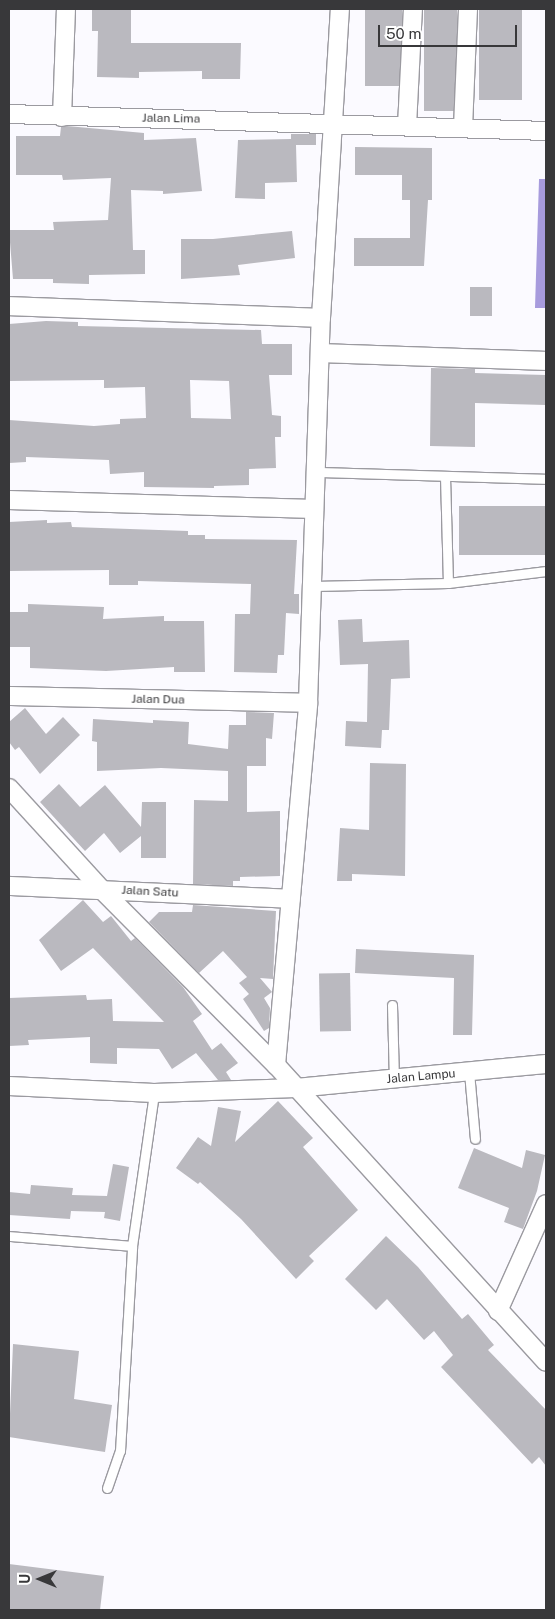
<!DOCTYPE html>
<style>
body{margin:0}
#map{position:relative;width:555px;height:1619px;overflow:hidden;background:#fbfaff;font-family:"Public Sans",sans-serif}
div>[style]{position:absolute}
.water>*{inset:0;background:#a79bdd}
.building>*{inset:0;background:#bab9bf;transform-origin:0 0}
.roads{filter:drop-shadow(1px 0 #9b9aa0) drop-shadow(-1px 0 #9b9aa0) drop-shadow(0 1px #9b9aa0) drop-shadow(0 -1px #9b9aa0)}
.lane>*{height:9px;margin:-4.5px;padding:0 4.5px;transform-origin:4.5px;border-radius:4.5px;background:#fff}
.street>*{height:18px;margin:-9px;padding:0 9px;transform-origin:9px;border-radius:9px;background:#fff}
span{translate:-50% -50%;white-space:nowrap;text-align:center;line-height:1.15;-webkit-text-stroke:4px #fff;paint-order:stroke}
.street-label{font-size:12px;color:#38383a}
.frame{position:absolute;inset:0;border:10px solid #38383a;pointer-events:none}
.north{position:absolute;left:15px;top:1554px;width:50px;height:50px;-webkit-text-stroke:4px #fff;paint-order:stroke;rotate:270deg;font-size:14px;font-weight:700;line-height:20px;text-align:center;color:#38383a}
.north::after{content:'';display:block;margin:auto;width:18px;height:22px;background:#38383a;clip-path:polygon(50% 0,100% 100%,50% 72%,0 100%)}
.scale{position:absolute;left:378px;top:25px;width:139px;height:22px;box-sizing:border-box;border:2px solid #38383a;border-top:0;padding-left:6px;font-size:15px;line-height:18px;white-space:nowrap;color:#38383a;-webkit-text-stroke:4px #fff;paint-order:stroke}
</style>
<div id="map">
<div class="water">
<i style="clip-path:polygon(539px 179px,546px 179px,546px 308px,535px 308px)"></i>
</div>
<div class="building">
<i style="clip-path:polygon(92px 9px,131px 9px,131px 43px,241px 43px,240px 79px,202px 79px,202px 71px,139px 72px,139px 78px,97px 77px,98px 31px,92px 31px)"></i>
<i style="left:365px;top:9px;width:37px;height:77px"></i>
<i style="left:424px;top:9px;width:33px;height:102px"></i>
<i style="left:479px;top:9px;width:43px;height:91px"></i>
<i style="clip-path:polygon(67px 126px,144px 133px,144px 140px,196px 138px,202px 191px,163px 194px,163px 191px,131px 190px,133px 250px,145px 250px,145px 274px,89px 275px,89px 284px,53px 283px,53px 279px,13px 279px,9px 230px,54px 230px,53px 222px,108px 220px,111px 178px,63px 180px,62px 175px,16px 175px,16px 136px,60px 136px,61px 127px)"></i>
<i style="clip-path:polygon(291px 134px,316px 134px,316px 145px,296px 145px,297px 182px,265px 183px,265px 199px,235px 198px,238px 140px,291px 139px)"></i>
<i style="clip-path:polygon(355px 147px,432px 148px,432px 200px,428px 200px,424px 266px,354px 266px,354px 238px,410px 238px,410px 200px,402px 200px,402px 175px,355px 175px)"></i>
<i style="clip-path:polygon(292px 231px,295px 258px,238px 265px,240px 275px,181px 279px,181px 239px,213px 239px)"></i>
<i style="left:470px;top:287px;width:22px;height:29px"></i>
<i style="clip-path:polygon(evenodd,46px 321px,78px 322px,78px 326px,261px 330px,262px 344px,292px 344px,292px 375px,269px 375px,272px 415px,281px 416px,281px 437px,275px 437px,276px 468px,249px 469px,249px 485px,214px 486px,214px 488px,144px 487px,144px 472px,110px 474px,109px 460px,26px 457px,26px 462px,9px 463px,9px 420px,94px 426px,120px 424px,120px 419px,146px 418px,145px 387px,104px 388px,104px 380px,9px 381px,9px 324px,46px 321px,190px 380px,229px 381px,231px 419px,191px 418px,190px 380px)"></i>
<i style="clip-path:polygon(431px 368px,475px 369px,475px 373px,546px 375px,546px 405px,475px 403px,475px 447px,430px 446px)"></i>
<i style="left:546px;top:506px;width:49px;height:87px;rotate:90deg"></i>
<i style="clip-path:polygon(47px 520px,47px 523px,71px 522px,72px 527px,188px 531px,188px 535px,205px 535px,205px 539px,297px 540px,294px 594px,299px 594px,299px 614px,286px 613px,284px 655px,278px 655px,277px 673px,234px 672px,235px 614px,250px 614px,251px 584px,138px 581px,138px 585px,109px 585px,109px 570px,9px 571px,9px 522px)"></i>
<i style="clip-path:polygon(28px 604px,104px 607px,103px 619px,164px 616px,164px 621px,204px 621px,205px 672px,174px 672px,174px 667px,106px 671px,30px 668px,30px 647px,10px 647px,10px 612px,28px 612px)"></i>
<i style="clip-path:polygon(362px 619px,363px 642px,409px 640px,410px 678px,391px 679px,389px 730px,382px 730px,381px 748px,345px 746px,346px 721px,367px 722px,368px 664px,340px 665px,338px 620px)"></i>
<i style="clip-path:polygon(25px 708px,46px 734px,63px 717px,80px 735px,40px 774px,19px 747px,15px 750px,9px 742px,9px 722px)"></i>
<i style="clip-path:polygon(246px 712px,274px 713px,272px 739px,266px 738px,266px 766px,247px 766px,247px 812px,280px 811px,280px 876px,240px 877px,240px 881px,233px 881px,233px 886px,193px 884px,194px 800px,228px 801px,228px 771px,161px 768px,97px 771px,97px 742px,92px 741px,93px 719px,153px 723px,153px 720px,189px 722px,188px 744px,228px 749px,229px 725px,246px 725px)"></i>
<i style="clip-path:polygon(370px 763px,406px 764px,405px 876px,352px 874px,352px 881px,337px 881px,340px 828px,369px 830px)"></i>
<i style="clip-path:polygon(59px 784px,80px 807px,105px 785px,141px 827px,142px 802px,166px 802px,166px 858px,141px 858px,141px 836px,120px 853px,104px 833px,85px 851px,40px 802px)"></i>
<i style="clip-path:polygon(83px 900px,103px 922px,111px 916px,131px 941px,135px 938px,183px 987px,202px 1014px,193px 1021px,212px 1050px,221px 1043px,238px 1063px,226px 1072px,231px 1080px,218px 1080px,196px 1053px,172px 1069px,159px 1049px,117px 1048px,117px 1064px,90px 1063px,90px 1037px,28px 1040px,29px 1045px,9px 1046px,9px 998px,86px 995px,87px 1000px,112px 999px,113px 1021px,164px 1022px,93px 948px,61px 971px,39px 940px)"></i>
<i style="clip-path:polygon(193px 905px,276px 911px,273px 979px,260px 978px,272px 992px,264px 998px,270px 1008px,269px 1028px,264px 1031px,243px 999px,249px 994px,239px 983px,247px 977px,223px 951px,199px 973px,149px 922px,159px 912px,192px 912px)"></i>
<i style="clip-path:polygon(356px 949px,474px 955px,472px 1035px,453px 1035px,454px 978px,355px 973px)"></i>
<i style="left:350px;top:973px;width:58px;height:31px;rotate:89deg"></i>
<i style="clip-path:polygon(278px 1101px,313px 1138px,303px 1147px,358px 1210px,309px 1256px,314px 1261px,296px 1279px,241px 1219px,200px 1182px,198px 1184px,176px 1168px,198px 1137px,211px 1146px,218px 1107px,241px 1111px,235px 1142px)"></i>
<i style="clip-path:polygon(474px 1148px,522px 1168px,526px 1150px,545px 1155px,537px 1191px,523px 1229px,504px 1222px,509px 1208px,458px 1188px)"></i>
<i style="clip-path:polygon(113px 1164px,129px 1167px,120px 1221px,104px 1218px,105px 1212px,71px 1211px,70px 1219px,9px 1215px,9px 1192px,30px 1194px,31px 1185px,73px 1188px,72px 1195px,107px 1196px)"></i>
<i style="clip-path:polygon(386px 1236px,418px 1267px,462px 1319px,468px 1314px,494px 1345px,488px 1350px,546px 1410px,546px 1466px,539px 1457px,532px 1464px,441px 1367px,453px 1355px,434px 1331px,424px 1340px,387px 1299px,376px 1310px,345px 1279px)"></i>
<i style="clip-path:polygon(13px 1344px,79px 1351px,74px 1399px,112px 1405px,105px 1452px,9px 1437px)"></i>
<i style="clip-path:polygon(9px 1564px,104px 1576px,100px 1610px,9px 1610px)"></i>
</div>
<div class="roads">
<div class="lane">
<i style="left:316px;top:472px;width:230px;rotate:1.7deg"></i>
<i style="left:445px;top:476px;width:107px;rotate:88.4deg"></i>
<i style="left:313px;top:586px;width:135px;rotate:-1.3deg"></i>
<i style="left:448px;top:583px;width:99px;rotate:-7deg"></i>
<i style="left:392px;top:1005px;width:74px;rotate:88.5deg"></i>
<i style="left:469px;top:1072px;width:67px;rotate:84.9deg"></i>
<i style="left:9px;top:1236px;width:123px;rotate:4.6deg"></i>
<i style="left:107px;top:1488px;width:39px;rotate:-71deg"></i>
<i style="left:120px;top:1451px;width:205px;rotate:-86.6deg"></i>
<i style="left:132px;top:1246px;width:155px;rotate:-81.8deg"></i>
</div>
<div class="street">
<i style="left:9px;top:114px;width:537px;rotate:1.81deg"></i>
<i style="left:62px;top:117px;width:108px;rotate:-87.9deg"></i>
<i style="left:407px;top:126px;width:117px;rotate:-87.1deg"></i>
<i style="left:463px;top:128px;width:119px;rotate:-87.6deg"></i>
<i style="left:9px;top:306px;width:312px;rotate:2.2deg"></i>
<i style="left:321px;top:353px;width:225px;rotate:2deg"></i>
<i style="left:9px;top:500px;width:305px;rotate:1.7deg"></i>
<i style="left:9px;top:696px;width:299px;rotate:1.3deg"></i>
<i style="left:9px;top:788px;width:138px;rotate:47.6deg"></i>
<i style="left:102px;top:890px;width:247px;rotate:45.2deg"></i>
<i style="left:276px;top:1065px;width:401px;rotate:47.7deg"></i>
<i style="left:9px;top:886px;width:282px;rotate:2.6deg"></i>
<i style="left:276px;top:1065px;width:363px;rotate:-84.9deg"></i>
<i style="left:308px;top:703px;width:385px;rotate:-88.1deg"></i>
<i style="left:321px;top:318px;width:310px;rotate:-86.5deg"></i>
<i style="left:9px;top:1086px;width:145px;rotate:2.8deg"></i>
<i style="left:154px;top:1093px;width:142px;rotate:-2deg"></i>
<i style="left:296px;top:1088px;width:251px;rotate:-5.5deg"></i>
<i style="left:498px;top:1311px;width:117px;rotate:-65.8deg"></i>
</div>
</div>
<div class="street-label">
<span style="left:171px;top:119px;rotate:1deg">Jalan Lima</span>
<span style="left:158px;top:700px;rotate:1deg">Jalan Dua</span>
<span style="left:150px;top:892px;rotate:3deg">Jalan Satu</span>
<span style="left:421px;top:1077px;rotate:-5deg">Jalan Lampu</span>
</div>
<div class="frame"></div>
<div class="north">U</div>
<div class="scale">50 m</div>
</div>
